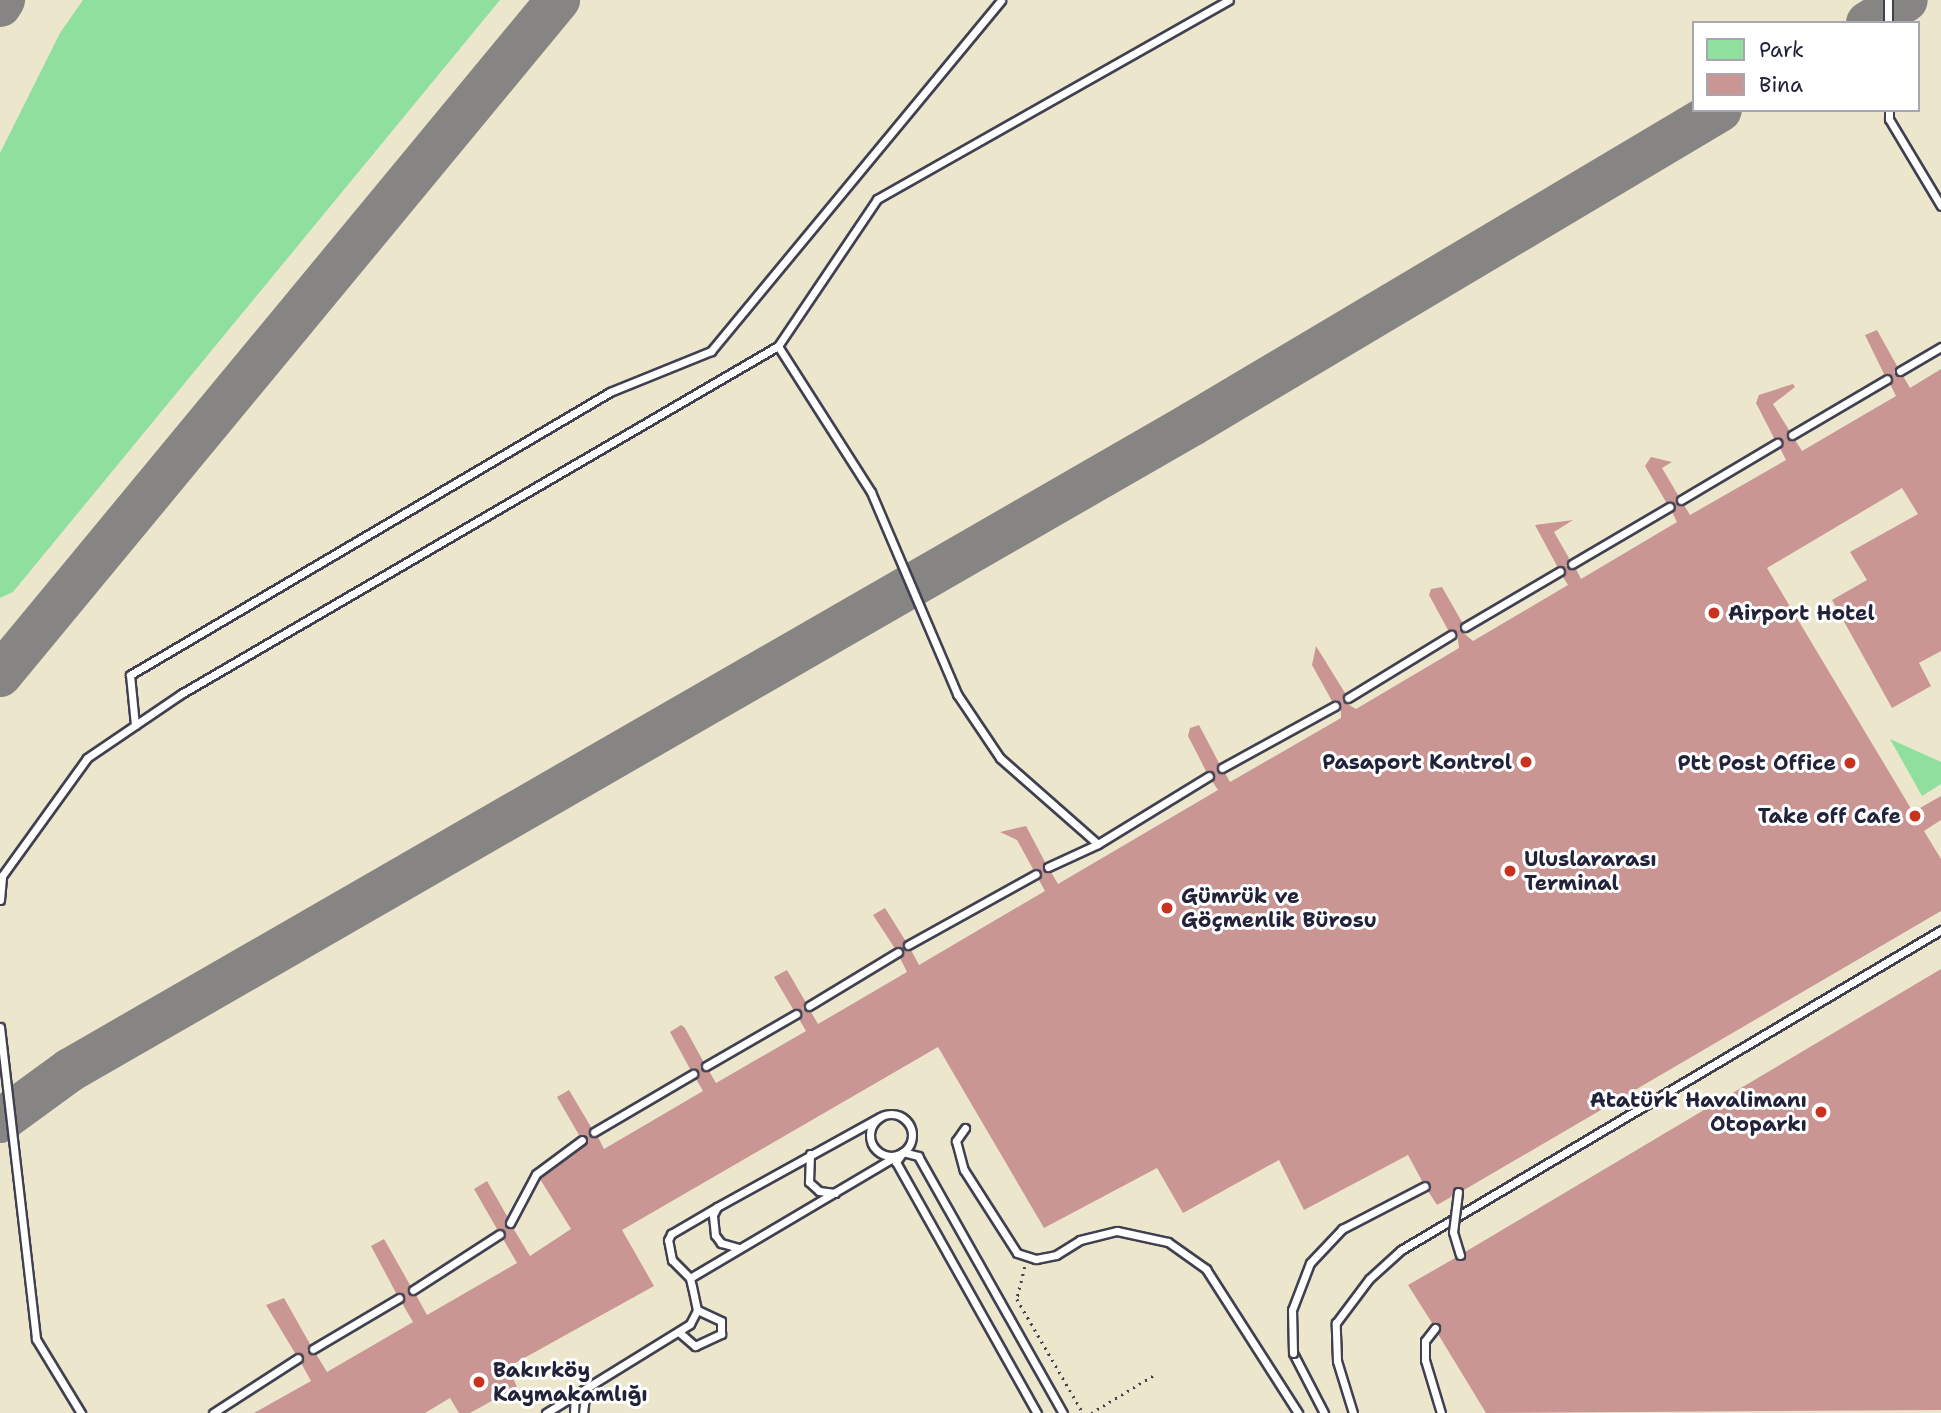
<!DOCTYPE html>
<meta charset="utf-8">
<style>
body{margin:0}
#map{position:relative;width:1941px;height:1413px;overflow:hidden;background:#ece7cc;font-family:"Shantell Sans",sans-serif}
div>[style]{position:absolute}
.green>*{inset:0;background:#8fe09f}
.taxiway>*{height:44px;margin:-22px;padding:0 22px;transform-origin:22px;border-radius:22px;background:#878484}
.building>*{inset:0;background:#ca9694}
.path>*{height:2.5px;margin-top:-1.25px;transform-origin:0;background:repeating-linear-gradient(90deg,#404051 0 2px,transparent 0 7px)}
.roads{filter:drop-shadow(2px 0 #404051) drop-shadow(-2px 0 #404051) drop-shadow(0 2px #404051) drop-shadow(0 -2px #404051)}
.lane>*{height:7px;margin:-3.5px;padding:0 3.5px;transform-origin:3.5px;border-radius:3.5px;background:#fff}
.lane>.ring{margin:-3.5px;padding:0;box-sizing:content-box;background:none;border:7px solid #fff;border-radius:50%}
.bridges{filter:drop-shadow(2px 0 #404051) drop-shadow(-2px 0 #404051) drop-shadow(0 2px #404051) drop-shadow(0 -2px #404051)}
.lane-bridge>*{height:7px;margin:-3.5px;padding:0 3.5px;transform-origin:3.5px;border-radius:3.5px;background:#fff}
.dots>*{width:19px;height:19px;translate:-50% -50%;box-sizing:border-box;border:4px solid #fff;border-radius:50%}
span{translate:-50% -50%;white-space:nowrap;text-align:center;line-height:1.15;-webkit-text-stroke:6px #fff;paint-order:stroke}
.poi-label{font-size:21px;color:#22223b;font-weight:700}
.left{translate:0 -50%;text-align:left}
.right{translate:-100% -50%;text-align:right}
.legend{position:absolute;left:1692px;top:21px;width:228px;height:91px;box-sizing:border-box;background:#fff;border:2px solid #a7a7b1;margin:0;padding:9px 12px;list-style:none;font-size:21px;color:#22223b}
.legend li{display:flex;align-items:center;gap:14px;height:35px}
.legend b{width:35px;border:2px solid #a7a7b1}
</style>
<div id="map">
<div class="green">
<i style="clip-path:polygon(83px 0,500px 0,13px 592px,0 598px,0 153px,60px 33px)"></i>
<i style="clip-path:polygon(1890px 739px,1941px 762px,1941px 784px,1922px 796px)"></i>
</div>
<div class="taxiway">
<i style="left:0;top:5px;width:6px;rotate:-59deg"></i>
<i style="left:1868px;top:23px;width:44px;rotate:-31.2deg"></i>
<i style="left:0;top:675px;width:876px;rotate:-50.42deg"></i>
<i style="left:0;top:1121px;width:87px;rotate:-36.1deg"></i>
<i style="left:70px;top:1070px;width:1295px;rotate:-29.93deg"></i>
<i style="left:1192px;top:424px;width:614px;rotate:-30.74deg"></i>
</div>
<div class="building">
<i style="clip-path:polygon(1877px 330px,1897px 366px,1894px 373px,1903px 376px,1910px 388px,1941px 369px,1941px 651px,1919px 663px,1931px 686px,1892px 708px,1832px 600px,1867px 580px,1850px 552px,1918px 514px,1902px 488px,1767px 568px,1913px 812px,1941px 796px,1941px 820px,1924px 831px,1941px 859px,1941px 911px,1464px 1190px,1455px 1187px,1451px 1197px,1437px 1205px,1428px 1191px,1430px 1183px,1422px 1181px,1408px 1155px,1304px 1210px,1279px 1160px,1183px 1213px,1157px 1168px,1044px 1228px,938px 1047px,622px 1230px,654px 1286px,508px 1367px,517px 1387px,470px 1413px,459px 1413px,450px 1398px,425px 1413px,254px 1413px,311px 1381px,301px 1363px,303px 1355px,295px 1353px,266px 1305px,284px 1298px,310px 1344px,307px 1351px,316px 1354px,327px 1372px,413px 1322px,402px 1303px,405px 1296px,396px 1293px,371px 1246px,384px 1239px,410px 1285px,408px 1293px,416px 1295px,427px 1315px,517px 1263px,503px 1239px,505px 1231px,497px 1229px,474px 1189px,487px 1181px,507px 1216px,505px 1226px,513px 1228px,530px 1256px,571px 1229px,540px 1179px,588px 1140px,579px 1135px,557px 1097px,569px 1090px,591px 1127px,589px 1136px,598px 1137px,604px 1149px,703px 1091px,696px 1079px,699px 1072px,690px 1069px,670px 1032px,681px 1025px,685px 1028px,703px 1061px,700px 1068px,709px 1071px,716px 1083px,806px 1031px,799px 1019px,802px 1012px,793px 1009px,774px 977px,787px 970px,805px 1001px,803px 1009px,811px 1012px,818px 1024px,907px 972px,900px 958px,904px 949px,894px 947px,873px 915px,885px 908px,905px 940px,903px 949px,911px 950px,919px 965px,1045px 891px,1039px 880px,1041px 870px,1033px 869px,1017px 840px,1000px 832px,1026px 826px,1045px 862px,1043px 870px,1051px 872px,1058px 884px,1218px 790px,1212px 781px,1214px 773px,1206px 771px,1188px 736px,1190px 728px,1199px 725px,1219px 763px,1217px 772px,1225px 773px,1230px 782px,1341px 718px,1341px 704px,1332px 701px,1312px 665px,1316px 646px,1345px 693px,1342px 701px,1356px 709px,1459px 648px,1457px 632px,1448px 630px,1429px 595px,1431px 589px,1442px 587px,1462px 622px,1459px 629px,1473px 641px,1568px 585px,1563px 577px,1566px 569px,1557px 566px,1535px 525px,1573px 520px,1554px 532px,1569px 558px,1566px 566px,1576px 569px,1581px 579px,1677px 522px,1672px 512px,1675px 505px,1666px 502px,1645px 466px,1651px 457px,1672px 462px,1662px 468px,1678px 495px,1676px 504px,1684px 505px,1690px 515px,1786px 460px,1780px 448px,1783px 441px,1774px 438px,1756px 403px,1759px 395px,1793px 384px,1795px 387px,1773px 404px,1789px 430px,1787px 439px,1795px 440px,1802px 451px,1896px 396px,1890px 384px,1893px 377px,1884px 374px,1865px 335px)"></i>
<i style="clip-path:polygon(1941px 969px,1941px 1410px,1486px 1413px,1438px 1334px,1440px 1325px,1432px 1323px,1408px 1285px,1455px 1258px,1462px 1261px,1465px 1252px)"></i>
</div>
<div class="path">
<i style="left:1025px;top:1267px;width:33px;rotate:104deg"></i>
<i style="left:1017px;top:1299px;width:132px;rotate:59.9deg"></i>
<i style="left:1091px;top:1413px;width:76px;rotate:-31deg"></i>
</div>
<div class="roads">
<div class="lane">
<i style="left:1888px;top:0;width:23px;rotate:90deg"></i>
<i style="left:1889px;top:110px;width:9px;rotate:90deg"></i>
<i style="left:1889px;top:119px;width:101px;rotate:59.1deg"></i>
<i style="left:778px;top:346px;width:173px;rotate:57.5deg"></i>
<i style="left:871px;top:492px;width:220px;rotate:66.9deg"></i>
<i style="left:957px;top:694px;width:77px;rotate:56.1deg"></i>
<i style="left:1000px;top:758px;width:130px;rotate:41.3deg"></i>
<i style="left:1900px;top:371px;width:48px;rotate:-30.3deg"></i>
<i style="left:1792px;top:435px;width:110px;rotate:-30.5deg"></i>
<i style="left:1681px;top:500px;width:112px;rotate:-30.7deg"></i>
<i style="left:1572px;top:564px;width:113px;rotate:-30.4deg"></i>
<i style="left:1465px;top:627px;width:110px;rotate:-30.5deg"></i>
<i style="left:1348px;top:698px;width:121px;rotate:-31.5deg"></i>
<i style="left:135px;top:725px;width:50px;rotate:-95.7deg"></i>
<i style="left:130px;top:675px;width:557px;rotate:-30.52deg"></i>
<i style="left:610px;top:392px;width:109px;rotate:-22.1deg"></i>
<i style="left:711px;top:351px;width:455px;rotate:-50.4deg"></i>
<i style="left:1222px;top:768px;width:129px;rotate:-28.8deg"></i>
<i style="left:1048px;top:867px;width:55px;rotate:-24.7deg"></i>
<i style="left:1098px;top:844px;width:130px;rotate:-31.5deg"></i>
<i style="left:0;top:900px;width:24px;rotate:-85deg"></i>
<i style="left:2px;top:876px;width:145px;rotate:-54.2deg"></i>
<i style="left:87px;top:758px;width:114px;rotate:-34.2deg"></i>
<i style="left:181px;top:694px;width:691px;rotate:-30.24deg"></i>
<i style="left:778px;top:346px;width:177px;rotate:-56deg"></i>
<i style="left:877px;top:199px;width:404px;rotate:-29.5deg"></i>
<i style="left:908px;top:945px;width:146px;rotate:-29deg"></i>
<i style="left:809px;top:1006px;width:104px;rotate:-31.2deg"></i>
<i style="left:0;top:1027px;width:314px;rotate:83.4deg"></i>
<i style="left:36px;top:1339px;width:87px;rotate:58.7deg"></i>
<i style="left:706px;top:1066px;width:104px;rotate:-30deg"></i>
<i class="ring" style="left:870px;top:1114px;width:35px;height:35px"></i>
<i style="left:965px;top:1128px;width:16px;rotate:125deg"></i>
<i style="left:956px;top:1141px;width:30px;rotate:75deg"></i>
<i style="left:964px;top:1170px;width:98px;rotate:57.4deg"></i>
<i style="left:1017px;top:1253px;width:20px;rotate:18deg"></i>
<i style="left:1036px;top:1259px;width:20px;rotate:-11deg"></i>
<i style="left:1056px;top:1255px;width:28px;rotate:-32deg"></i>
<i style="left:1080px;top:1240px;width:38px;rotate:-14deg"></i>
<i style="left:1117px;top:1231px;width:52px;rotate:12.2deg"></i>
<i style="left:1168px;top:1242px;width:47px;rotate:35.4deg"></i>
<i style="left:1206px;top:1269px;width:171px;rotate:57.4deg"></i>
<i style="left:594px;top:1132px;width:115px;rotate:-30.4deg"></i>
<i style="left:810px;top:1154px;width:28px;rotate:92deg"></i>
<i style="left:809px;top:1182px;width:13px;rotate:42deg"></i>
<i style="left:819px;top:1191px;width:16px;rotate:7deg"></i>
<i style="left:901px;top:1155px;width:9px;rotate:126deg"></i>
<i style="left:896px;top:1162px;width:288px;rotate:60.7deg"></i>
<i style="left:510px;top:1223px;width:55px;rotate:-62deg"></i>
<i style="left:536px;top:1174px;width:57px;rotate:-36.5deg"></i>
<i style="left:739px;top:1248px;width:19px;rotate:-164deg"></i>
<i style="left:721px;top:1243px;width:10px;rotate:-127deg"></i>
<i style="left:715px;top:1235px;width:20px;rotate:-96deg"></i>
<i style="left:713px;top:1215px;width:9px;rotate:-63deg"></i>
<i style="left:717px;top:1207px;width:186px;rotate:-28.9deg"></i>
<i style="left:690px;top:1278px;width:247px;rotate:-30.6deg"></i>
<i style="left:903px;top:1152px;width:16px;rotate:15deg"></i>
<i style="left:918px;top:1156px;width:295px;rotate:60.6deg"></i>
<i style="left:413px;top:1290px;width:103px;rotate:-32.8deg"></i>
<i style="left:1435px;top:1328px;width:16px;rotate:128deg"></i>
<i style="left:1425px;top:1341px;width:19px;rotate:90deg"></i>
<i style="left:1425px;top:1360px;width:55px;rotate:73.2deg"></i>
<i style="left:680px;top:1333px;width:20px;rotate:41deg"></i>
<i style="left:695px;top:1346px;width:29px;rotate:-25deg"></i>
<i style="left:721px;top:1334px;width:13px;rotate:-90deg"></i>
<i style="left:721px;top:1321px;width:26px;rotate:-155deg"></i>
<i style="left:313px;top:1349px;width:100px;rotate:-30.7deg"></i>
<i style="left:1293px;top:1353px;width:68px;rotate:62.7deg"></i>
<i style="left:213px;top:1413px;width:101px;rotate:-32.9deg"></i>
<i style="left:546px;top:1413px;width:169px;rotate:-31.7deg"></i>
<i style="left:690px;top:1324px;width:16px;rotate:-63deg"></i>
<i style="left:697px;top:1310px;width:24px;rotate:-102deg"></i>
<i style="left:692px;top:1287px;width:9px;rotate:-103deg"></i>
<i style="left:690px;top:1278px;width:25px;rotate:-135deg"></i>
<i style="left:672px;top:1260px;width:20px;rotate:-101deg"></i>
<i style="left:668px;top:1240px;width:7px;rotate:-63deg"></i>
<i style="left:671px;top:1234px;width:53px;rotate:-30.4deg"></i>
<i style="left:574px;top:1413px;width:18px;rotate:-87deg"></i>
<i style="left:583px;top:1413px;width:25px;rotate:-83deg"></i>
<i style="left:1353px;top:1413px;width:54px;rotate:-107.1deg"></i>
<i style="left:1337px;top:1361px;width:38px;rotate:-92deg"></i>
<i style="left:1336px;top:1323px;width:55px;rotate:-53.1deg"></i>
<i style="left:1369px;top:1279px;width:43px;rotate:-42.2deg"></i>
<i style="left:1401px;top:1250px;width:628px;rotate:-30.65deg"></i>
</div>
</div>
<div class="bridges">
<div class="lane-bridge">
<i style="left:1458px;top:1192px;width:40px;rotate:97.1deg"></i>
<i style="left:1453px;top:1232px;width:24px;rotate:73deg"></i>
<i style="left:1293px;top:1353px;width:43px;rotate:-91.3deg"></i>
<i style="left:1292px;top:1310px;width:50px;rotate:-69deg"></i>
<i style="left:1310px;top:1263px;width:47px;rotate:-46.7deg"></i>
<i style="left:1342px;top:1229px;width:93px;rotate:-27.4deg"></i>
</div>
</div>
<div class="dots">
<i style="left:1714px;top:613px;background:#c8321e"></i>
<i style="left:1526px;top:762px;background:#c8321e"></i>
<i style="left:1850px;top:763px;background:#c8321e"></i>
<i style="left:1915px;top:816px;background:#c8321e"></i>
<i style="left:1510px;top:871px;background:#c8321e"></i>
<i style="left:1167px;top:908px;background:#c8321e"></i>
<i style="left:1821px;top:1112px;background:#c8321e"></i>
<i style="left:479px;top:1382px;background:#c8321e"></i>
</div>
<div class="poi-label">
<span class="left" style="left:1728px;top:613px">Airport Hotel</span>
<span class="right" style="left:1512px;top:762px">Pasaport Kontrol</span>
<span class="right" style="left:1836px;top:763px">Ptt Post Office</span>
<span class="right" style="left:1901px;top:816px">Take off Cafe</span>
<span class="left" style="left:1524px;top:871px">Uluslararası<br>Terminal</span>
<span class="left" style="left:1181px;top:908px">Gümrük ve<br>Göçmenlik Bürosu</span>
<span class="right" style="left:1807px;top:1112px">Atatürk Havalimanı<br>Otoparkı</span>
<span class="left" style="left:493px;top:1382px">Bakırköy<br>Kaymakamlığı</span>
</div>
<ul class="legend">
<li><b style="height:19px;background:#8fe09f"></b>Park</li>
<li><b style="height:19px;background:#ca9694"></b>Bina</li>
</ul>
</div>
